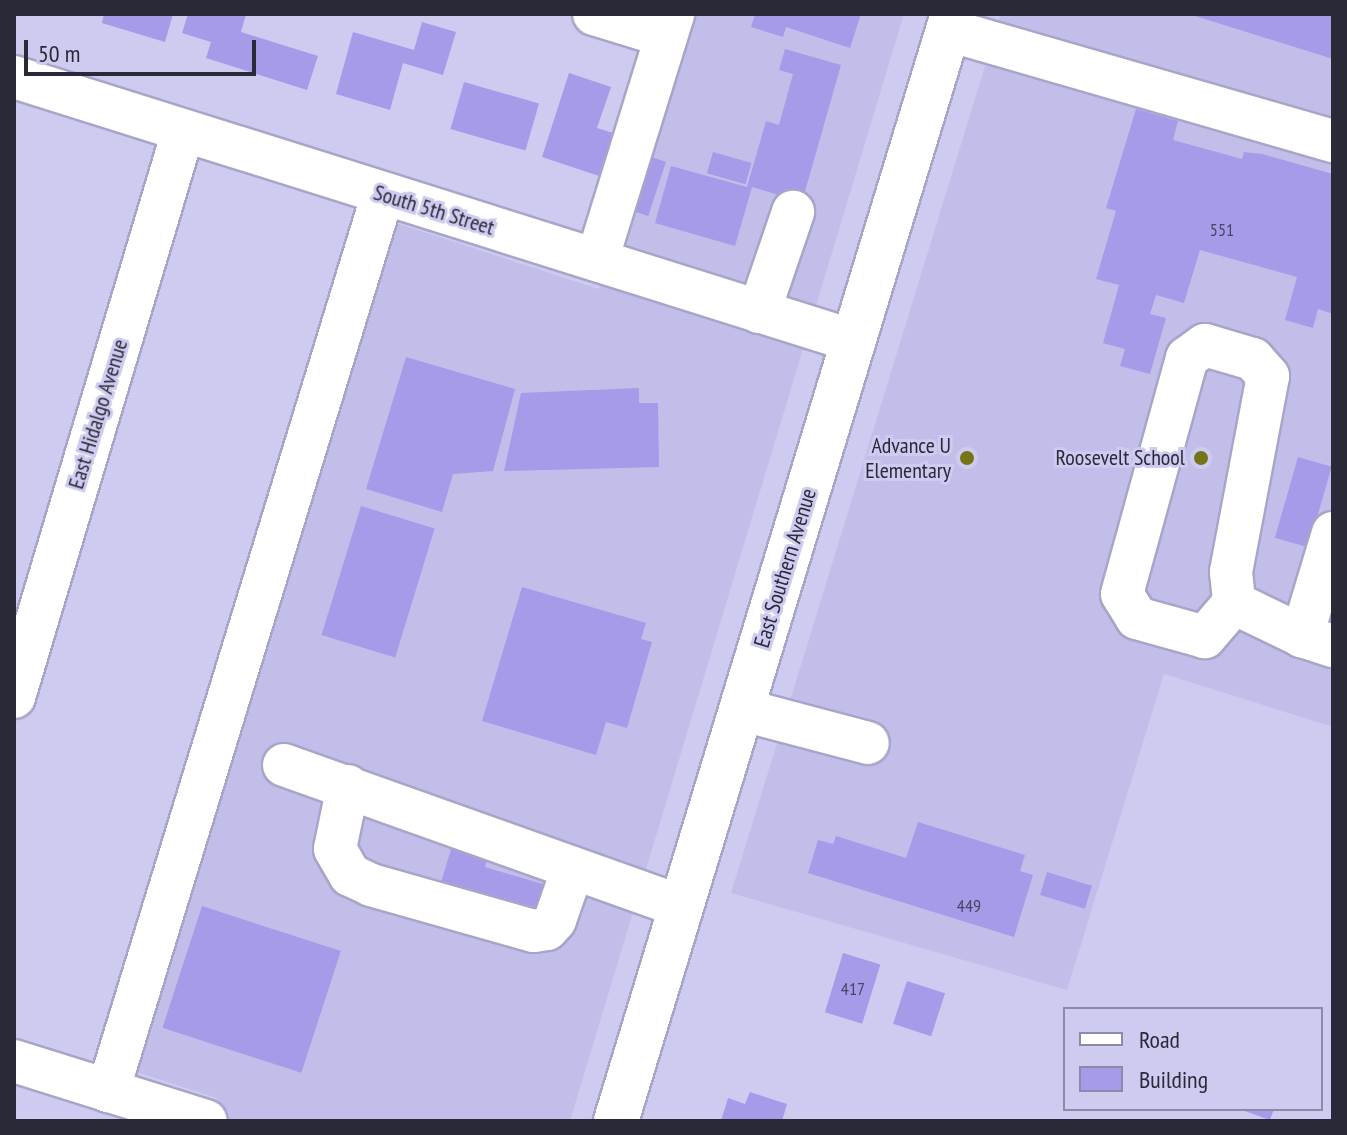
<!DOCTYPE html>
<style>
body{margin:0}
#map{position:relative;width:1347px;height:1135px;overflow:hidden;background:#cecbf0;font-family:"PT Sans Narrow",sans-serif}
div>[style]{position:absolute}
.built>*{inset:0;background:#c2beea}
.building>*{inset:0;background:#a59be9;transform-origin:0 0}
.roads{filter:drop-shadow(2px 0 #a8a5c9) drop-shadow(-2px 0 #a8a5c9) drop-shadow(0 2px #a8a5c9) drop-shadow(0 -2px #a8a5c9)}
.minor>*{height:42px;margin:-21px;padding:0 21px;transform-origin:21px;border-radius:21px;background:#fff}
.major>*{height:44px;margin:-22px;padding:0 22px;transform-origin:22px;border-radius:22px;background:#fff}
.dots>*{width:22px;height:22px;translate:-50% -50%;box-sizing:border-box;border:4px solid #cecbf0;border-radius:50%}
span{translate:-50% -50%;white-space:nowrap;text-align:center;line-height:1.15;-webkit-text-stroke:6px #cecbf0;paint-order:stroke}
.number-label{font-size:18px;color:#494664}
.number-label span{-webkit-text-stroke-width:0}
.street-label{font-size:22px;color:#2a2937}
.poi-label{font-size:22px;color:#2a2937}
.right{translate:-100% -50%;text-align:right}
.frame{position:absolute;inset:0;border:16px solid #2a2937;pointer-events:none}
.legend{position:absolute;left:1063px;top:1007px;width:260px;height:104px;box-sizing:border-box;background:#cecbf0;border:2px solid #8c8aa6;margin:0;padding:10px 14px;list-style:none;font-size:24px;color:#2a2937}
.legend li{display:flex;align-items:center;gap:16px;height:40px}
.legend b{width:40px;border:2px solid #8c8aa6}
.scale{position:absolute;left:24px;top:40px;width:232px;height:36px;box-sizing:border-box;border:4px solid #2a2937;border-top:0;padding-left:10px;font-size:24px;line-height:28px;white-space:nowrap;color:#2a2937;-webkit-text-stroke:6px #cecbf0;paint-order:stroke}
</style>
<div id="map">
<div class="built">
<i style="clip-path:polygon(691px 14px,904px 14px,570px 1121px,210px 1121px,217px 1098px,127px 1069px,387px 220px,599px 289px)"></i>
<i style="clip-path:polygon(1001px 14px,1333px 14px,1333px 727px,1164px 674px,1067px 990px,731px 893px)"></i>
</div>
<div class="building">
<i style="clip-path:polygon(104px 14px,173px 14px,165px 42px,102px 23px)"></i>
<i style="clip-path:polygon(188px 14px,246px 14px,241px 32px,318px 56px,307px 90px,206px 58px,211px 42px,182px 33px)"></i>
<i style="clip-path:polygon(755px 14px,861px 14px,850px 48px,786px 27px,783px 37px,751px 27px)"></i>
<i style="clip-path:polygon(1192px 14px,1333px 14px,1333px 59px,1192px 15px)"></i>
<i style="clip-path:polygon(422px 22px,456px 32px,443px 75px,403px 63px,390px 110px,336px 94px,353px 32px,414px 50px)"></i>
<i style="clip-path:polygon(785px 49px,841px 65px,802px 202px,752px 187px,735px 246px,655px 223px,671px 166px,747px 187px,766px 121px,779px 125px,793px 74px,779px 70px)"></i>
<i style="clip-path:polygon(569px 73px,611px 87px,597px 128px,616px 134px,602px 177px,542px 157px)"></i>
<i style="left:464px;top:82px;width:78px;height:49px;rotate:16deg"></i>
<i style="clip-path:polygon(1136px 109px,1178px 121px,1173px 140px,1242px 159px,1244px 152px,1262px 154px,1333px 174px,1333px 314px,1318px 309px,1313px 328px,1285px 320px,1297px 277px,1200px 250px,1184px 303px,1156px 295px,1150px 314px,1166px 318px,1150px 374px,1120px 366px,1125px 349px,1103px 343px,1119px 285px,1096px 279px,1116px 211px,1106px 208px)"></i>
<i style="left:713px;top:152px;width:40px;height:22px;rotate:16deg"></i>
<i style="left:645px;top:155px;width:22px;height:57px;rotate:18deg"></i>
<i style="clip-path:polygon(406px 357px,515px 389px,493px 471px,453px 474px,442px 512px,366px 489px)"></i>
<i style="clip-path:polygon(639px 388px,639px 403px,658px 403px,659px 467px,504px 471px,521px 393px)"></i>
<i style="left:1298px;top:457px;width:35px;height:84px;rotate:16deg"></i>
<i style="left:361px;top:506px;width:77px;height:135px;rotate:17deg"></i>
<i style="clip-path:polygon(522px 587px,646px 623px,641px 639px,652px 642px,627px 728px,606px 722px,596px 755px,482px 721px)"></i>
<i style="clip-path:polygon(918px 822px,1025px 855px,1020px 871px,1033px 875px,1014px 937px,808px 873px,818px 840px,833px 844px,836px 836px,906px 858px)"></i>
<i style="clip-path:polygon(452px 846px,488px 857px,485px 867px,546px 885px,535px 921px,438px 892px)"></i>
<i style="left:1047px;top:872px;width:47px;height:24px;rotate:17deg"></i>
<i style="left:202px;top:906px;width:146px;height:128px;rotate:18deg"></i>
<i style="left:843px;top:953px;width:39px;height:62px;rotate:17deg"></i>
<i style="left:907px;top:981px;width:40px;height:45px;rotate:18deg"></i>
<i style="clip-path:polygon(750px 1092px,787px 1104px,782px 1121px,721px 1121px,728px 1098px,745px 1104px)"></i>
<i style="clip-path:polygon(1239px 1109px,1274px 1109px,1270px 1120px)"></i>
</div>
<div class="roads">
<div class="minor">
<i style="left:594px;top:14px;width:75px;rotate:17deg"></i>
<i style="left:948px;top:30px;width:401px;rotate:16.1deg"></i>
<i style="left:14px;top:77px;width:881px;rotate:17.45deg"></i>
<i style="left:597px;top:260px;width:257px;rotate:-72.8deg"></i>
<i style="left:759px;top:312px;width:106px;rotate:-71.2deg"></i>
<i style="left:1333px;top:533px;width:108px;rotate:106.8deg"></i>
<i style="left:1302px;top:636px;width:33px;rotate:18deg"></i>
<i style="left:1234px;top:603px;width:45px;rotate:130.5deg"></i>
<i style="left:1205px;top:637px;width:71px;rotate:-164.4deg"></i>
<i style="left:1137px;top:618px;width:28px;rotate:-122deg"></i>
<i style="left:1122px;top:594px;width:245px;rotate:-74.6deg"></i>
<i style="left:1187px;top:358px;width:22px;rotate:-36deg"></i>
<i style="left:1205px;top:345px;width:50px;rotate:16.3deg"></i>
<i style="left:1253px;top:359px;width:23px;rotate:49deg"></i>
<i style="left:1268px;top:376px;width:199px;rotate:100.7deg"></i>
<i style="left:1231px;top:572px;width:31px;rotate:84deg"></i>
<i style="left:1234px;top:603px;width:76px;rotate:25.9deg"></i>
<i style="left:14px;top:697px;width:590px;rotate:-73.35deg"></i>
<i style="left:743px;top:710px;width:129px;rotate:14.8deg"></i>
<i style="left:284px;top:765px;width:421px;rotate:19.6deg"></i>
<i style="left:348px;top:786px;width:64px;rotate:101.7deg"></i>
<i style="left:335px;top:849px;width:30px;rotate:60deg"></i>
<i style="left:350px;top:875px;width:23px;rotate:25deg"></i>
<i style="left:371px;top:885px;width:169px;rotate:15.8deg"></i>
<i style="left:534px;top:931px;width:13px;rotate:-9deg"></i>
<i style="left:547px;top:929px;width:12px;rotate:-48deg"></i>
<i style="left:555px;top:920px;width:55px;rotate:-70.9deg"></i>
<i style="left:14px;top:1061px;width:201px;rotate:17.4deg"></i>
<i style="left:108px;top:1091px;width:938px;rotate:-72.96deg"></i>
</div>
<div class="major">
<i style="left:616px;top:1121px;width:1157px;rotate:-73.07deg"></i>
</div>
</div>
<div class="dots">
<i style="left:967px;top:458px;background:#757419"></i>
<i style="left:1201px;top:458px;background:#757419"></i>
</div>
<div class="number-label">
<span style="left:1222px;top:230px">551</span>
<span style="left:969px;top:906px">449</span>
<span style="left:853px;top:989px">417</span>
</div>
<div class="street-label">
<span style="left:434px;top:210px;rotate:17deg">South 5th Street</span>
<span style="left:98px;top:414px;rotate:-73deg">East Hidalgo Avenue</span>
<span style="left:785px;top:568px;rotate:-73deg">East Southern Avenue</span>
</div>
<div class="poi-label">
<span class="right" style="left:951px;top:458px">Advance U<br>Elementary</span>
<span class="right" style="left:1185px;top:458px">Roosevelt School</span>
</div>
<div class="frame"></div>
<ul class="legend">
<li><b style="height:10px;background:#fff"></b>Road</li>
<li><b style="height:22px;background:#a59be9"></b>Building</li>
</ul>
<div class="scale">50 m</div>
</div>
